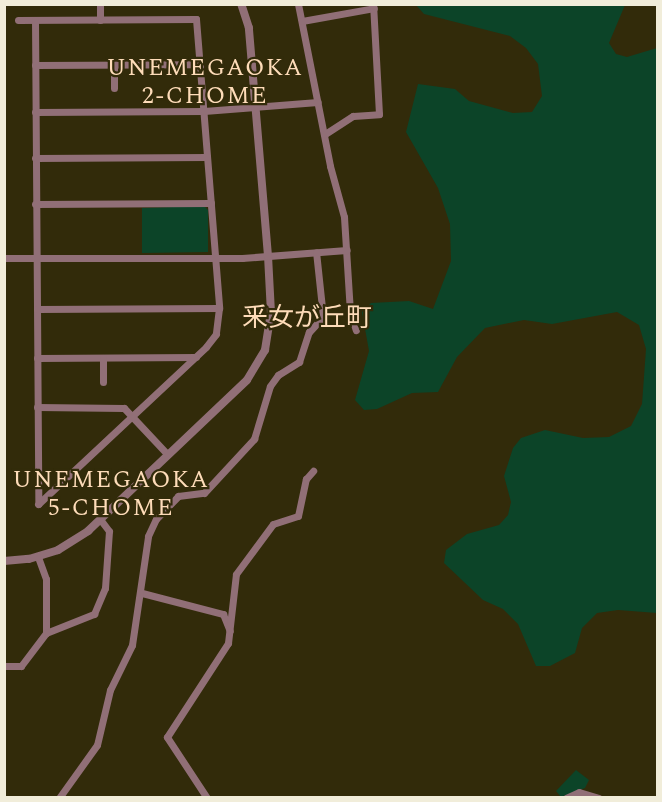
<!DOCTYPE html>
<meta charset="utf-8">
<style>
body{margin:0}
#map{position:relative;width:662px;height:802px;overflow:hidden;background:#322b0a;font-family:Spectral,"Noto Sans JP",serif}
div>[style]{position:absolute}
.green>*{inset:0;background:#0c4428}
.minor>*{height:7px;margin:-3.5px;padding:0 3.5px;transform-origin:3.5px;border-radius:3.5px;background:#916f77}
.tertiary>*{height:8px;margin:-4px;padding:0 4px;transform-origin:4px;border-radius:4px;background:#916f77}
span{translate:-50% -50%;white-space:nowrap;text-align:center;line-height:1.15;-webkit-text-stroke:4.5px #322b0a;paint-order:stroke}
.neighbourhood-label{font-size:24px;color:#fedcb9;letter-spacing:1.5px}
.quarter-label{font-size:26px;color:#fedcb9}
.frame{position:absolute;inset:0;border:6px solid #f1edda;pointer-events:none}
</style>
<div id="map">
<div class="green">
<i style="clip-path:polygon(416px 5px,625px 5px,609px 43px,616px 54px,627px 57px,657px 48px,657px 613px,618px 610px,597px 613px,582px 628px,575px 653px,550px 666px,536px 666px,518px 624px,503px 609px,483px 600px,444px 563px,446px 550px,467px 534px,499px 525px,508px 515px,511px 502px,504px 476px,513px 448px,521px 438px,545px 430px,583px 438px,609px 437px,631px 426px,642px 404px,646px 349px,639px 325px,617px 312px,552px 324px,524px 320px,485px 328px,457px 357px,438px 392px,412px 393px,377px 409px,364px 410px,355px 400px,369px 351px,362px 312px,371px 303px,409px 301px,433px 309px,451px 261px,450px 224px,438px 188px,406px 132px,418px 84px,455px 89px,469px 101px,513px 113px,532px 112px,542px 96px,538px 64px,526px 48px,510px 36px,424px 14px)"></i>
<i style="clip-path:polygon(204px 206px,208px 210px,208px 252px,142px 253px,142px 208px)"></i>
<i style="clip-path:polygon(576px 770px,589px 780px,585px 788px,561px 797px,556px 791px)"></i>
</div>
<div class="minor">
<i style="left:100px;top:4px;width:16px;rotate:90deg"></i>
<i style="left:298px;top:4px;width:165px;rotate:78.8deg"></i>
<i style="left:330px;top:166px;width:53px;rotate:74.6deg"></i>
<i style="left:344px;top:217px;width:95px;rotate:86.4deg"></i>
<i style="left:350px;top:312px;width:19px;rotate:72deg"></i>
<i style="left:18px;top:20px;width:178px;rotate:-0.3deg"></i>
<i style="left:196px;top:19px;width:290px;rotate:85.4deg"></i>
<i style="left:219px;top:308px;width:26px;rotate:97deg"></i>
<i style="left:216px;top:334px;width:16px;rotate:128deg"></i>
<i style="left:206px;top:347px;width:230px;rotate:136.9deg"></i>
<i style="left:35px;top:20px;width:484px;rotate:89.6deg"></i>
<i style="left:302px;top:21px;width:73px;rotate:-10.2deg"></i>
<i style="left:35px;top:65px;width:165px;rotate:-0.3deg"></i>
<i style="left:114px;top:65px;width:23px;rotate:90deg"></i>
<i style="left:35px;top:112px;width:169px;rotate:-0.3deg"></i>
<i style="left:204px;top:111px;width:114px;rotate:-4.5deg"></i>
<i style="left:325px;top:134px;width:33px;rotate:-33deg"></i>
<i style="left:353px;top:116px;width:26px;rotate:-4deg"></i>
<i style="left:379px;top:114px;width:110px;rotate:-93.1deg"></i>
<i style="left:35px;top:158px;width:172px;rotate:-0.3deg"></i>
<i style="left:35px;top:204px;width:176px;rotate:-0.3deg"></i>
<i style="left:4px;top:258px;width:238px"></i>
<i style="left:242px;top:258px;width:105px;rotate:-4.4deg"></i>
<i style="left:37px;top:309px;width:182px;rotate:-0.3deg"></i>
<i style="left:37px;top:358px;width:159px;rotate:-0.4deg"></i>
<i style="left:103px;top:358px;width:24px;rotate:90deg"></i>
<i style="left:37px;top:407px;width:87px;rotate:0.7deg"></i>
<i style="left:124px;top:408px;width:64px;rotate:46.9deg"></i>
<i style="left:38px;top:557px;width:23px;rotate:70deg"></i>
<i style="left:46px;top:579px;width:54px;rotate:90deg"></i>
<i style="left:142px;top:593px;width:84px;rotate:14.5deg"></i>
<i style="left:223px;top:614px;width:18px;rotate:68deg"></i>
<i style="left:4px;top:666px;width:17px"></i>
<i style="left:21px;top:666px;width:41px;rotate:-52.9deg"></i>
<i style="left:46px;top:633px;width:52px;rotate:-21.6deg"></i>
<i style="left:94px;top:614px;width:28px;rotate:-67deg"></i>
<i style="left:105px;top:588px;width:57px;rotate:-86deg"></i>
<i style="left:109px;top:531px;width:15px;rotate:-127deg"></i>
<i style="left:59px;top:798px;width:65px;rotate:-54.4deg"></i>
<i style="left:97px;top:745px;width:57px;rotate:-76.7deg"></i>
<i style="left:110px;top:690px;width:50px;rotate:-63.9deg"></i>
<i style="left:132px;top:645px;width:110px;rotate:-81.6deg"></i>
<i style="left:148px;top:536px;width:19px;rotate:-65deg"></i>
<i style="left:156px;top:519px;width:32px;rotate:-46deg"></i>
<i style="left:178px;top:496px;width:26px;rotate:-7deg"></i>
<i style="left:204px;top:493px;width:74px;rotate:-47.2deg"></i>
<i style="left:254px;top:439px;width:55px;rotate:-73.2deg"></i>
<i style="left:270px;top:386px;width:14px;rotate:-54deg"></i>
<i style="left:278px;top:375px;width:25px;rotate:-32deg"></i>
<i style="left:299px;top:362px;width:32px;rotate:-72deg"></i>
<i style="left:309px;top:332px;width:21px;rotate:-47deg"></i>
<i style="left:323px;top:317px;width:65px;rotate:-96.1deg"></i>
<i style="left:207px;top:798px;width:73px;rotate:-123.3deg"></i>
<i style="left:167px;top:737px;width:112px;rotate:-57deg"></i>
<i style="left:228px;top:643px;width:69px;rotate:-83.4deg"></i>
<i style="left:236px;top:574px;width:62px;rotate:-53.5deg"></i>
<i style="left:273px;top:524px;width:26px;rotate:-18deg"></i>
<i style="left:298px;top:516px;width:38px;rotate:-78deg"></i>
<i style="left:306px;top:479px;width:11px;rotate:-49deg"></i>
<i style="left:566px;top:798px;width:14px;rotate:-25deg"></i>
<i style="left:579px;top:792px;width:21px;rotate:17deg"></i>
</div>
<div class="tertiary">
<i style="left:4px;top:561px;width:25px;rotate:-5deg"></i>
<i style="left:29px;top:559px;width:30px;rotate:-17deg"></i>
<i style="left:58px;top:550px;width:36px;rotate:-32deg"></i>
<i style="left:88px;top:531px;width:219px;rotate:-43.5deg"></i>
<i style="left:247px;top:380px;width:35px;rotate:-59deg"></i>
<i style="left:265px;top:350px;width:37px;rotate:-81deg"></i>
<i style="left:271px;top:313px;width:57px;rotate:-93deg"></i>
<i style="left:268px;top:256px;width:229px;rotate:-94.8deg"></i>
<i style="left:249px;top:28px;width:25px;rotate:-108deg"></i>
</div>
<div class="neighbourhood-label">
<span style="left:205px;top:83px">UNEMEGAOKA<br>2-CHOME</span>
<span style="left:111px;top:495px">UNEMEGAOKA<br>5-CHOME</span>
</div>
<div class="quarter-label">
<span style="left:307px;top:319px">釆女が丘町</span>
</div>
<div class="frame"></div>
</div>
